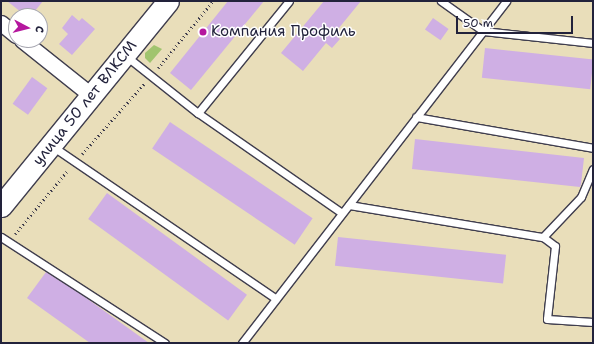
<!DOCTYPE html>
<meta charset="utf-8">
<style>
body{margin:0}
#map{position:relative;width:594px;height:344px;overflow:hidden;background:#e9deba;font-family:"Shantell Sans",sans-serif}
div>[style]{position:absolute}
.green>*{inset:0;background:#a0c46e}
.building>*{inset:0;background:#cfafe4;transform-origin:0 0}
.path>*{height:2.5px;margin-top:-1.25px;transform-origin:0;background:repeating-linear-gradient(90deg,#403e4e 0 1px,transparent 0 4px)}
.roads{filter:drop-shadow(1px 0 #403e4e) drop-shadow(-1px 0 #403e4e) drop-shadow(0 1px #403e4e) drop-shadow(0 -1px #403e4e)}
.lane>*{height:7px;margin:-3.5px;padding:0 3.5px;transform-origin:3.5px;border-radius:3.5px;background:#fff}
.street>*{height:15px;margin:-7.5px;padding:0 7.5px;transform-origin:7.5px;border-radius:7.5px;background:#fff}
.secondary>*{height:21px;margin:-10.5px;padding:0 10.5px;transform-origin:10.5px;border-radius:10.5px;background:#fff}
.dots>*{width:11px;height:11px;translate:-50% -50%;box-sizing:border-box;border:2px solid #fff;border-radius:50%}
span{translate:-50% -50%;white-space:nowrap;text-align:center;line-height:1.15;-webkit-text-stroke:3px #fff;paint-order:stroke}
.poi-label{font-size:15px;color:#22223b}
.left{translate:0 -50%;text-align:left}
.street-label{font-size:15px;color:#22223b}
.frame{position:absolute;inset:0;border:2px solid #22223b;pointer-events:none}
.north{position:absolute;left:8px;top:8px;width:40px;height:40px;box-sizing:border-box;background:#fff;border:1px solid #a7a7b1;border-radius:50%;rotate:97deg;font-size:11px;font-weight:700;line-height:16px;text-align:center;color:#22223b}
.north::after{content:'';display:block;margin:auto;width:14px;height:18px;background:#b5179e;clip-path:polygon(50% 0,100% 100%,50% 72%,0 100%)}
.scale{position:absolute;left:456px;top:16px;width:117px;height:18px;box-sizing:border-box;border:2px solid #22223b;border-top:0;padding-left:5px;font-size:12px;line-height:14px;white-space:nowrap;color:#22223b;-webkit-text-stroke:3px #fff;paint-order:stroke}
</style>
<div id="map">
<div class="green">
<i style="clip-path:polygon(154px 45px,162px 49px,150px 63px,145px 58px,145px 53px)"></i>
</div>
<div class="building">
<i style="clip-path:polygon(7px 1px,43px 1px,31px 16px,26px 16px)"></i>
<i style="clip-path:polygon(228px 1px,264px 1px,191px 90px,170px 73px)"></i>
<i style="clip-path:polygon(324px 1px,361px 1px,334px 34px,340px 39px,332px 48px,326px 43px,303px 71px,281px 53px)"></i>
<i style="clip-path:polygon(72px 15px,79px 21px,82px 18px,95px 29px,72px 55px,59px 44px,68px 34px,62px 28px)"></i>
<i style="left:433px;top:18px;width:19px;height:14px;rotate:35deg"></i>
<i style="left:485px;top:48px;width:109px;height:30px;rotate:6deg"></i>
<i style="left:32px;top:77px;width:19px;height:33px;rotate:36deg"></i>
<i style="left:170px;top:122px;width:172px;height:32px;rotate:34deg"></i>
<i style="clip-path:polygon(415px 139px,584px 158px,581px 184px,580px 187px,412px 169px)"></i>
<i style="left:107px;top:193px;width:173px;height:32px;rotate:36deg"></i>
<i style="left:338px;top:237px;width:169px;height:29px;rotate:6deg"></i>
<i style="clip-path:polygon(46px 272px,82px 295px,149px 343px,90px 343px,27px 298px)"></i>
</div>
<div class="path">
<i style="left:158px;top:68px;width:87px;rotate:-50.6deg"></i>
<i style="left:82px;top:154px;width:94px;rotate:-48.5deg"></i>
<i style="left:15px;top:234px;width:83px;rotate:-50.4deg"></i>
</div>
<div class="roads">
<div class="lane">
<i style="left:441px;top:1px;width:52px;rotate:35.5deg"></i>
<i style="left:483px;top:31px;width:111px;rotate:6.2deg"></i>
<i style="left:126px;top:56px;width:92px;rotate:38.4deg"></i>
<i style="left:198px;top:113px;width:144px;rotate:-50.9deg"></i>
<i style="left:198px;top:113px;width:175px;rotate:34.8deg"></i>
<i style="left:416px;top:117px;width:180px;rotate:9.9deg"></i>
<i style="left:52px;top:146px;width:271px;rotate:34.3deg"></i>
<i style="left:349px;top:205px;width:197px;rotate:9.4deg"></i>
<i style="left:543px;top:237px;width:55px;rotate:-46.5deg"></i>
<i style="left:581px;top:197px;width:30px;rotate:-67deg"></i>
<i style="left:1px;top:237px;width:195px;rotate:32.9deg"></i>
<i style="left:543px;top:237px;width:15px;rotate:37deg"></i>
<i style="left:555px;top:246px;width:73px;rotate:96.3deg"></i>
<i style="left:547px;top:319px;width:46px;rotate:3.7deg"></i>
<i style="left:242px;top:343px;width:432px;rotate:-52.3deg"></i>
</div>
<div class="street">
<i style="left:1px;top:23px;width:19px;rotate:39deg"></i>
<i style="left:22px;top:40px;width:88px;rotate:38.6deg"></i>
</div>
<div class="secondary">
<i style="left:1px;top:206px;width:264px;rotate:-50.8deg"></i>
</div>
</div>
<div class="dots">
<i style="left:203px;top:32px;background:#b5179e"></i>
</div>
<div class="poi-label">
<span class="left" style="left:211px;top:32px">Компания Профиль</span>
</div>
<div class="street-label">
<span style="left:85px;top:103px;rotate:-51deg">улица 50 лет ВЛКСМ</span>
</div>
<div class="frame"></div>
<div class="north">С</div>
<div class="scale">50 m</div>
</div>
